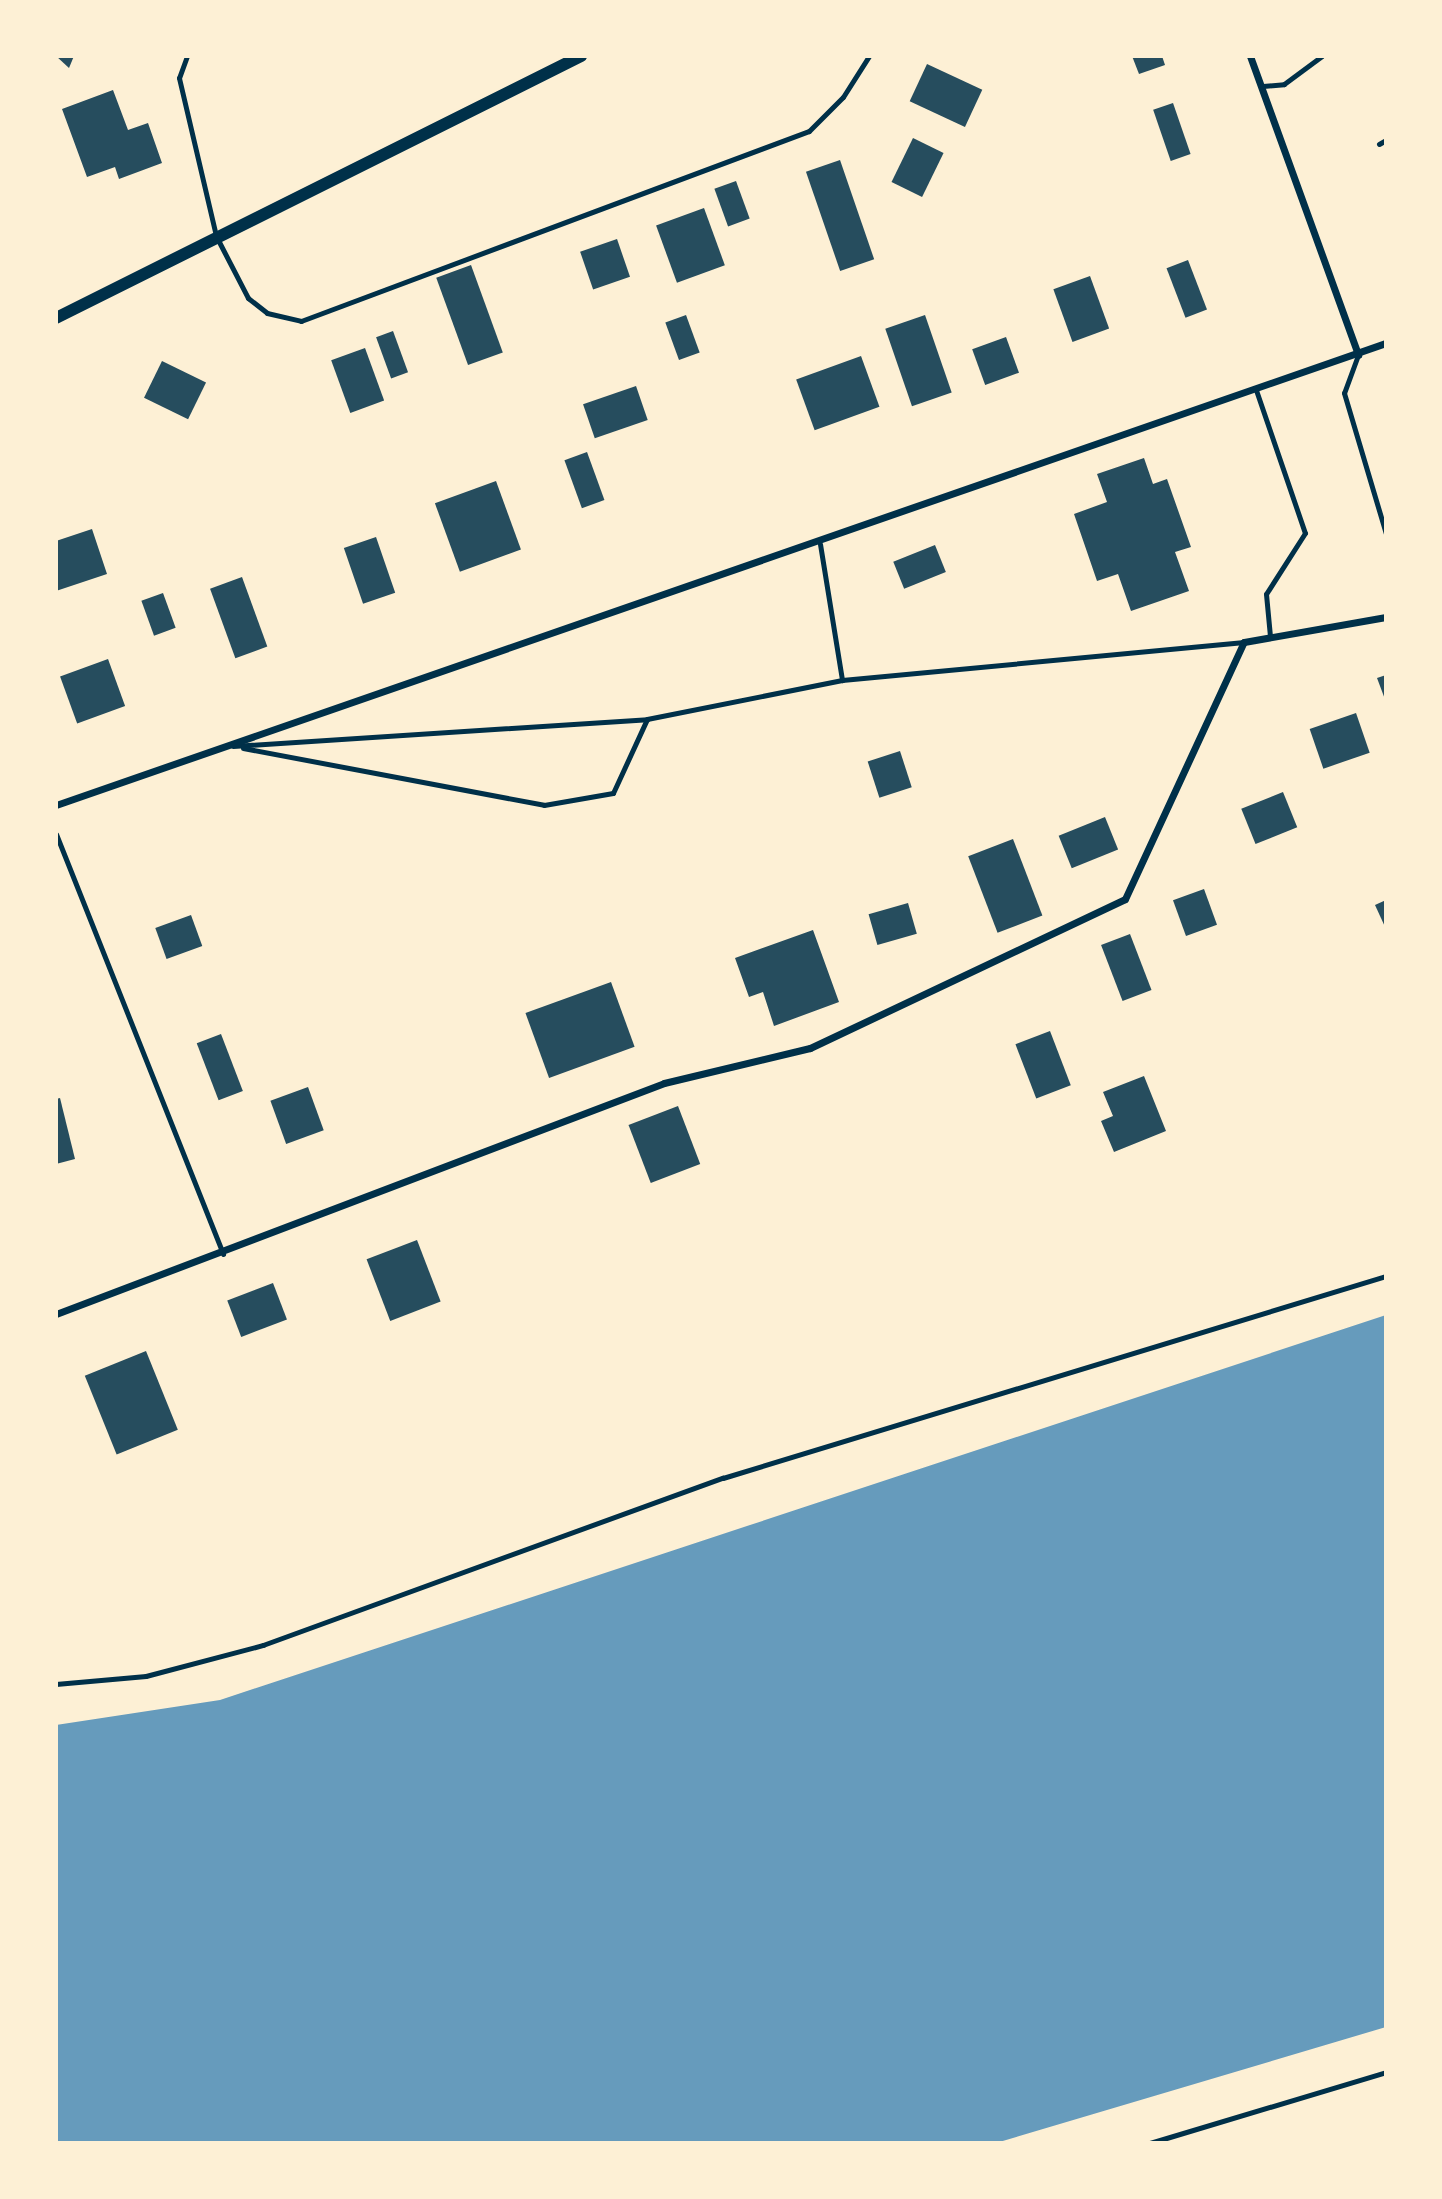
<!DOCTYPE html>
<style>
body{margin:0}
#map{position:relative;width:1442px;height:2199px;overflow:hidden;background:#fdf0d5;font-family:Mulish,sans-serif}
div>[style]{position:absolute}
.water>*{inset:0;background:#669bbc}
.building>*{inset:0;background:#264d5e;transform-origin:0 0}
.path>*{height:4.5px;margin:-2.25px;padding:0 2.25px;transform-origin:2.25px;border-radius:2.25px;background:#003049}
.service>*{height:5px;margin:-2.5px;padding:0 2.5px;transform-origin:2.5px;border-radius:2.5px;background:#003049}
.minor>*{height:7px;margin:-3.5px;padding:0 3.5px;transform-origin:3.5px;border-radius:3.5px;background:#003049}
.tertiary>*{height:12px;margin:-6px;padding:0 6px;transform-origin:6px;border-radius:6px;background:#003049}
span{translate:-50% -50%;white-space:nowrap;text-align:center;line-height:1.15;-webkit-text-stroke:5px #fdf0d5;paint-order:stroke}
.frame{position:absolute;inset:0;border:58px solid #fdf0d5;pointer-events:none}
</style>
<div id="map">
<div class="water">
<i style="clip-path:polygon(1386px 1315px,1386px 2027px,996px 2143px,56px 2143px,56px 1725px,220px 1700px)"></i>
</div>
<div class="building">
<i style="clip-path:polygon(56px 56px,74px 56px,69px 68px)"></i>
<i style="clip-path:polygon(1132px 56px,1162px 56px,1165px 65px,1139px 74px)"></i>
<i style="left:927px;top:64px;width:61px;height:41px;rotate:25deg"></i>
<i style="clip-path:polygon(113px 90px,128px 130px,148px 123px,162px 163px,119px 179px,115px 167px,87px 177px,62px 109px)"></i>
<i style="left:1173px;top:103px;width:54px;height:21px;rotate:71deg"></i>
<i style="left:913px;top:138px;width:34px;height:49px;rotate:26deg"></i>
<i style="left:840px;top:160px;width:105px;height:36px;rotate:71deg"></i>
<i style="left:736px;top:181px;width:40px;height:23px;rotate:70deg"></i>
<i style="left:704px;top:208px;width:61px;height:51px;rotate:70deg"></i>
<i style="left:617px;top:239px;width:40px;height:39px;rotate:71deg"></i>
<i style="left:1188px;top:260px;width:53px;height:23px;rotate:69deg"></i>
<i style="left:471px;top:265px;width:93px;height:37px;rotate:70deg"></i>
<i style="left:1090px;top:276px;width:56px;height:39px;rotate:70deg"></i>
<i style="left:686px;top:315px;width:40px;height:22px;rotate:70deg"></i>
<i style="left:925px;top:315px;width:82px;height:42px;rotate:71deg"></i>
<i style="left:393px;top:331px;width:44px;height:18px;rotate:70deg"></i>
<i style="left:1006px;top:337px;width:38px;height:36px;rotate:70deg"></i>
<i style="left:365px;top:348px;width:56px;height:36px;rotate:70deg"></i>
<i style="left:861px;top:356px;width:54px;height:69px;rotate:70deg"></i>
<i style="left:162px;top:361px;width:49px;height:41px;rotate:26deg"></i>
<i style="left:636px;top:386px;width:36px;height:56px;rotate:71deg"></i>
<i style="left:587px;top:452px;width:51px;height:24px;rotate:70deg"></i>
<i style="clip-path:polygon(1144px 458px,1153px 484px,1167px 479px,1191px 547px,1175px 552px,1189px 591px,1131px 611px,1118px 574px,1097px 581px,1074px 514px,1107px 502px,1097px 474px)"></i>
<i style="left:496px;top:481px;width:73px;height:65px;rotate:70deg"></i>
<i style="clip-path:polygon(92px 529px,107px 574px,56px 591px,56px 541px)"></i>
<i style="left:376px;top:537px;width:59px;height:34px;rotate:71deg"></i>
<i style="left:935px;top:545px;width:29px;height:45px;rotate:68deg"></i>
<i style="left:242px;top:577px;width:74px;height:34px;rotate:70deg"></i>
<i style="left:163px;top:593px;width:37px;height:23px;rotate:70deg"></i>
<i style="left:108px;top:659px;width:50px;height:51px;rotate:70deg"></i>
<i style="clip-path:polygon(1386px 675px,1386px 702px,1377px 678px)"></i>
<i style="left:1356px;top:713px;width:42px;height:49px;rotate:71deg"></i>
<i style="left:900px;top:751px;width:38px;height:34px;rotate:72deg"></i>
<i style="left:1283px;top:792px;width:38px;height:45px;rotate:68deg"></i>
<i style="left:1105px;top:817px;width:35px;height:50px;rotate:68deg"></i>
<i style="left:1013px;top:839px;width:82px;height:48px;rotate:69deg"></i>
<i style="left:1204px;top:889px;width:38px;height:33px;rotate:70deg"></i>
<i style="clip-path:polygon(1386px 900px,1386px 929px,1375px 905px)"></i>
<i style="left:908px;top:903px;width:32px;height:41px;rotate:74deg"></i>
<i style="left:191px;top:915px;width:33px;height:38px;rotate:70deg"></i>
<i style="clip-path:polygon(813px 930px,839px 1002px,774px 1026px,763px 992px,749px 997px,735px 958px)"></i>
<i style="left:1130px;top:934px;width:60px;height:31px;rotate:69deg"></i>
<i style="left:611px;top:982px;width:69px;height:91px;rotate:70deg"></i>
<i style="left:1050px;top:1031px;width:58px;height:37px;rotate:69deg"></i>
<i style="left:221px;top:1034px;width:61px;height:26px;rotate:69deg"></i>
<i style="clip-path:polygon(1144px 1076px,1166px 1131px,1114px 1152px,1101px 1121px,1113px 1116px,1103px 1092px)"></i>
<i style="left:308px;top:1087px;width:46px;height:40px;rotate:70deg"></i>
<i style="clip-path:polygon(60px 1098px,75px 1159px,56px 1164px,56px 1099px)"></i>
<i style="left:678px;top:1106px;width:62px;height:53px;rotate:69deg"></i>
<i style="left:417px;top:1240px;width:66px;height:54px;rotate:69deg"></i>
<i style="left:273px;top:1283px;width:39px;height:49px;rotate:69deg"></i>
<i style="left:146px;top:1351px;width:85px;height:66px;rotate:68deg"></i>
</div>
<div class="path">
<i style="left:56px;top:1684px;width:90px;rotate:-5.1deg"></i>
<i style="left:146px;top:1676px;width:121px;rotate:-14.8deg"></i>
<i style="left:263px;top:1645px;width:489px;rotate:-20deg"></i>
<i style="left:723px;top:1478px;width:693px;rotate:-16.94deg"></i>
<i style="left:1150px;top:2143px;width:246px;rotate:-16.7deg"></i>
</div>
<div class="service">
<i style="left:187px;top:56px;width:23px;rotate:110deg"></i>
<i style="left:179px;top:78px;width:162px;rotate:76.8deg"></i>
<i style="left:216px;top:236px;width:70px;rotate:62.7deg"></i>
<i style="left:248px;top:298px;width:24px;rotate:38deg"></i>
<i style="left:267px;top:313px;width:35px;rotate:13deg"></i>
<i style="left:301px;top:321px;width:542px;rotate:-20.51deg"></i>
<i style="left:809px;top:131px;width:48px;rotate:-45deg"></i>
<i style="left:843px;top:97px;width:49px;rotate:-57.6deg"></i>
<i style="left:1263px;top:86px;width:21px;rotate:-5deg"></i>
<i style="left:1284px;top:84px;width:47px;rotate:-36.4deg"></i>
<i style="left:1379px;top:144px;width:8px;rotate:-30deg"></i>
<i style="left:1358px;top:355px;width:40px;rotate:110.2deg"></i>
<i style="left:1344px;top:393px;width:147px;rotate:73.4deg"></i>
<i style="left:1256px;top:390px;width:151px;rotate:71.1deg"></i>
<i style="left:1305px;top:533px;width:72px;rotate:122.6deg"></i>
<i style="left:1266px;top:594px;width:42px;rotate:84.6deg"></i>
<i style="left:820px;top:544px;width:138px;rotate:80.8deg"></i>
<i style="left:233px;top:746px;width:415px;rotate:-3.7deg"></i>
<i style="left:647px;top:719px;width:199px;rotate:-11.3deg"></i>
<i style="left:842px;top:680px;width:404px;rotate:-5.4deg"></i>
<i style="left:243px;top:748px;width:306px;rotate:10.7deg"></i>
<i style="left:544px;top:805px;width:70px;rotate:-9.9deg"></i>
<i style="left:613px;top:793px;width:81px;rotate:-65.3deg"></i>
<i style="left:56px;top:834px;width:452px;rotate:68.3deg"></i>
</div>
<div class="minor">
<i style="left:1250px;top:56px;width:318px;rotate:70.1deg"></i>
<i style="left:56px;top:805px;width:1408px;rotate:-19.16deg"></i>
<i style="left:56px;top:1314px;width:650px;rotate:-20.8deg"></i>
<i style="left:664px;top:1083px;width:150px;rotate:-13.5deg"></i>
<i style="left:810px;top:1048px;width:348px;rotate:-25.3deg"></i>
<i style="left:1125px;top:899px;width:283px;rotate:-65.2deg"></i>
<i style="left:1244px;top:642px;width:144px;rotate:-10deg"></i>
</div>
<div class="tertiary">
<i style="left:56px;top:318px;width:587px;rotate:-26.52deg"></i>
</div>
<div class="frame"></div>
</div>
